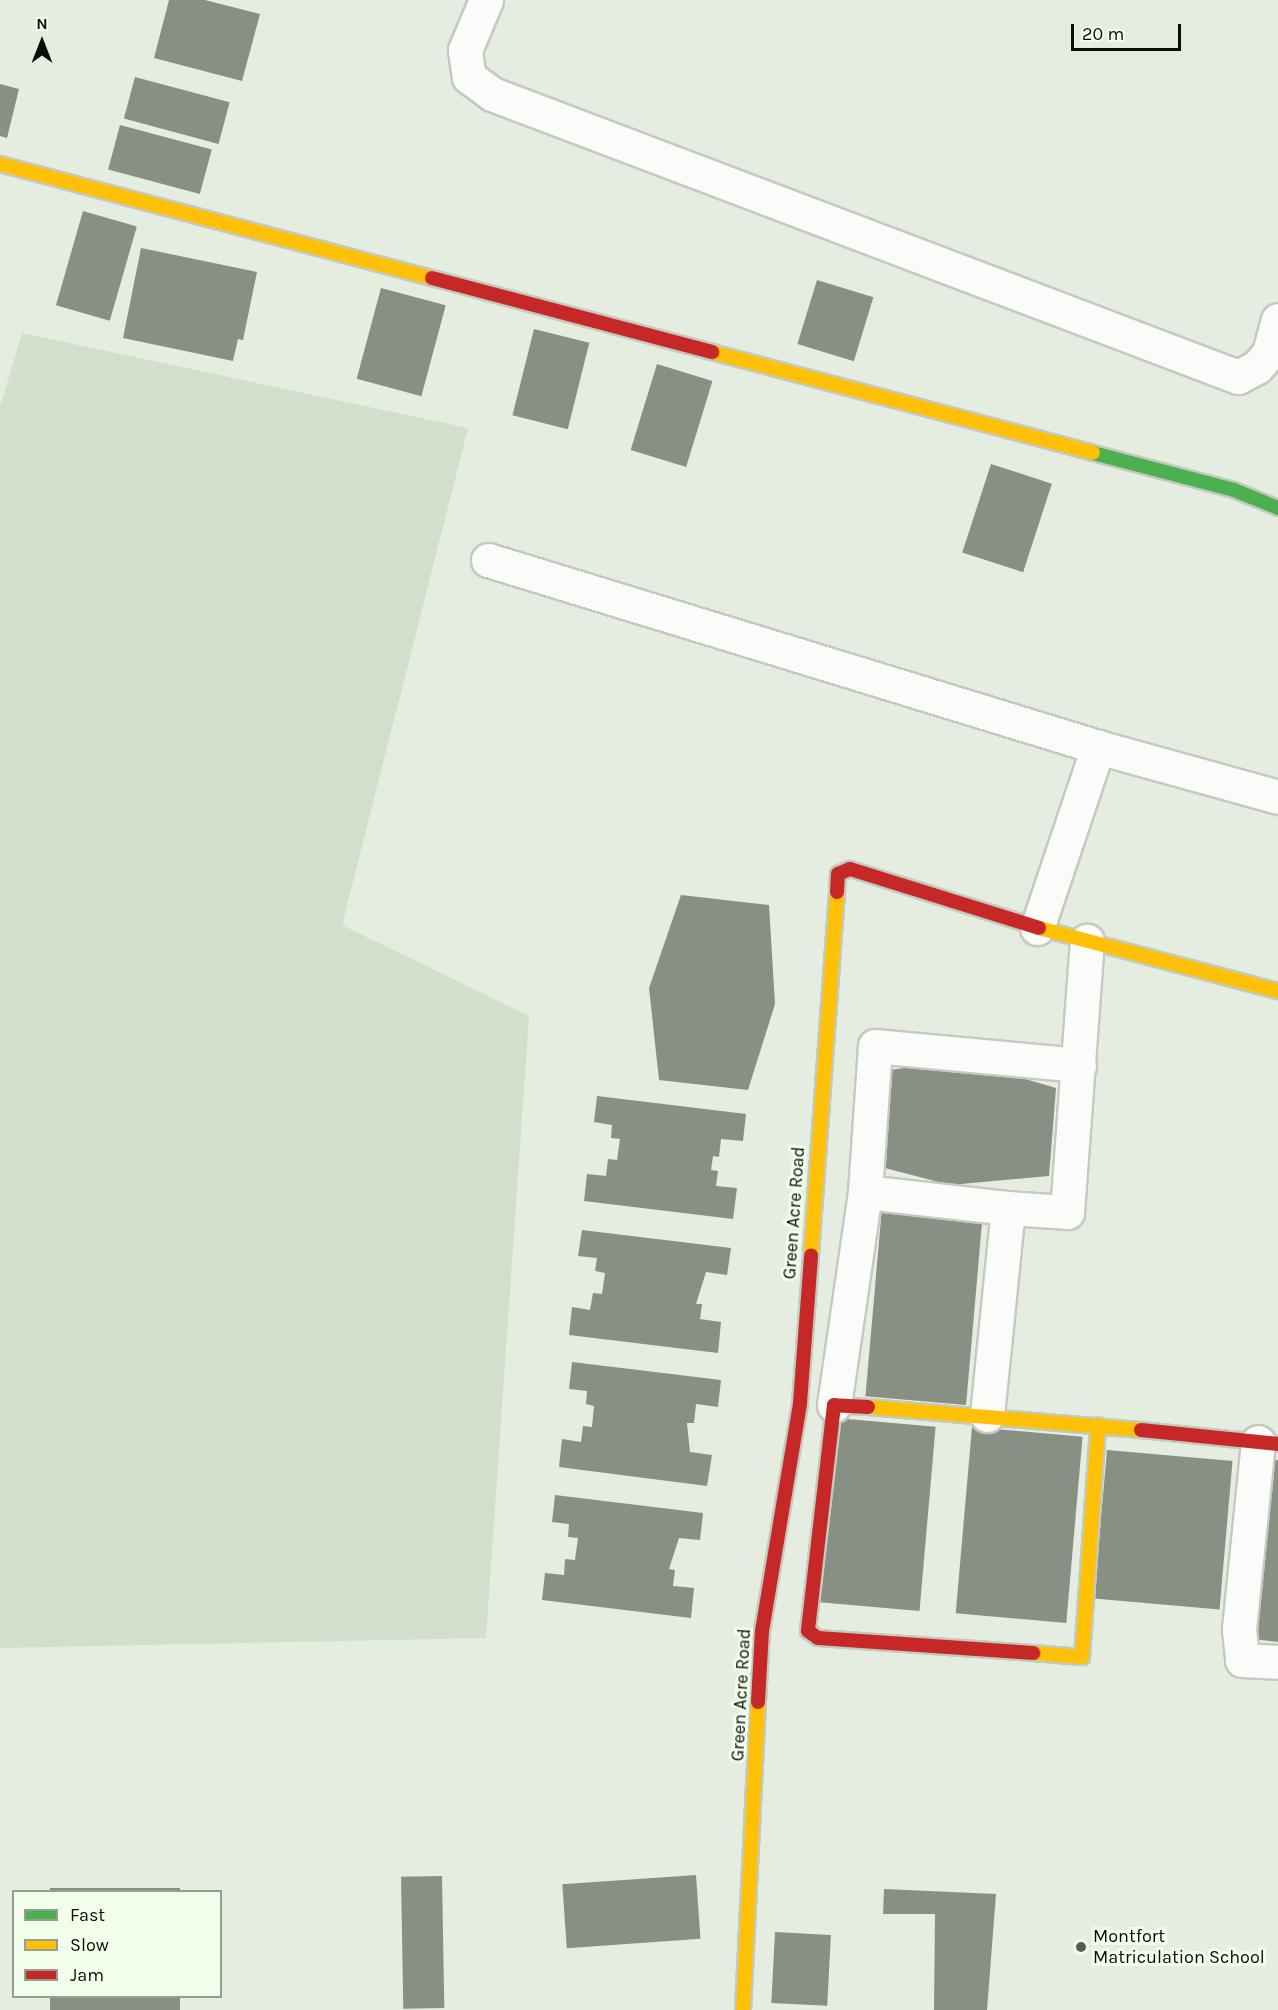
<!DOCTYPE html>
<style>
body{margin:0}
#map{position:relative;width:1278px;height:2010px;overflow:hidden;background:#e4ede0;font-family:Karla,sans-serif}
div>[style]{position:absolute}
.green>*{inset:0;background:#d3dfcd}
.building>*{inset:0;background:#889084;transform-origin:0 0}
.roads{filter:drop-shadow(2px 0 #c3cabf) drop-shadow(-2px 0 #c3cabf) drop-shadow(0 2px #c3cabf) drop-shadow(0 -2px #c3cabf)}
.street>*{height:33px;margin:-16.5px;padding:0 16.5px;transform-origin:16.5px;border-radius:16.5px;background:#fbfcfa}
.fast>*{height:14px;margin:-7px;padding:0 7px;transform-origin:7px;border-radius:7px;background:#4caf50}
.slow>*{height:14px;margin:-7px;padding:0 7px;transform-origin:7px;border-radius:7px;background:#ffc107}
.jam>*{height:14px;margin:-7px;padding:0 7px;transform-origin:7px;border-radius:7px;background:#c62828}
.dots>*{width:16px;height:16px;translate:-50% -50%;box-sizing:border-box;border:3px solid #f2feec;border-radius:50%}
span{translate:-50% -50%;white-space:nowrap;text-align:center;line-height:1.15;-webkit-text-stroke:6px #f2feec;paint-order:stroke}
.street-label{font-size:18px;color:#090e07}
.poi-label{font-size:18px;color:#090e07}
.left{translate:0 -50%;text-align:left}
.legend{position:absolute;left:12px;top:1890px;width:210px;height:108px;box-sizing:border-box;background:#f2feec;border:2px solid #959e90;margin:0;padding:8px 10px;list-style:none;font-size:18px;color:#090e07}
.legend li{display:flex;align-items:center;gap:12px;height:30px}
.legend b{width:30px;border:2px solid #959e90}
.north{position:absolute;left:12px;top:12px;width:60px;height:60px;-webkit-text-stroke:4px #f2feec;paint-order:stroke;rotate:0deg;font-size:16px;font-weight:700;line-height:24px;text-align:center;color:#090e07}
.north::after{content:'';display:block;margin:auto;width:21px;height:27px;background:#090e07;clip-path:polygon(50% 0,100% 100%,50% 72%,0 100%)}
.scale{position:absolute;left:1071px;top:24px;width:110px;height:27px;box-sizing:border-box;border:3px solid #090e07;border-top:0;padding-left:8px;font-size:18px;line-height:21px;white-space:nowrap;color:#090e07;-webkit-text-stroke:4px #f2feec;paint-order:stroke}
</style>
<div id="map">
<div class="green">
<i style="clip-path:polygon(22px 333px,468px 428px,342px 925px,529px 1016px,486px 1638px,0 1648px,0 407px)"></i>
</div>
<div class="building">
<i style="clip-path:polygon(169px 0,205px 0,260px 14px,242px 81px,154px 58px)"></i>
<i style="left:135px;top:77px;width:98px;height:43px;rotate:15deg"></i>
<i style="clip-path:polygon(0 84px,19px 89px,7px 138px,0 136px)"></i>
<i style="left:120px;top:125px;width:95px;height:46px;rotate:15deg"></i>
<i style="left:83px;top:211px;width:56px;height:98px;rotate:16deg"></i>
<i style="clip-path:polygon(141px 248px,257px 272px,243px 340px,238px 339px,233px 361px,123px 338px)"></i>
<i style="left:817px;top:280px;width:59px;height:67px;rotate:17deg"></i>
<i style="left:381px;top:288px;width:67px;height:94px;rotate:15deg"></i>
<i style="left:534px;top:329px;width:57px;height:89px;rotate:14deg"></i>
<i style="left:657px;top:364px;width:58px;height:90px;rotate:17deg"></i>
<i style="left:991px;top:464px;width:64px;height:93px;rotate:18deg"></i>
<i style="clip-path:polygon(681px 895px,769px 905px,775px 1004px,748px 1090px,659px 1080px,649px 988px)"></i>
<i style="clip-path:polygon(961px 1060px,1056px 1088px,1049px 1176px,950px 1185px,862px 1162px,869px 1073px)"></i>
<i style="clip-path:polygon(597px 1096px,746px 1114px,743px 1141px,721px 1139px,719px 1157px,713px 1156px,711px 1170px,718px 1171px,716px 1186px,737px 1188px,733px 1219px,584px 1201px,587px 1174px,606px 1176px,608px 1159px,617px 1160px,620px 1139px,611px 1138px,612px 1125px,594px 1122px)"></i>
<i style="left:882px;top:1207px;width:101px;height:190px;rotate:5deg"></i>
<i style="clip-path:polygon(582px 1230px,731px 1248px,727px 1275px,706px 1272px,696px 1304px,702px 1304px,700px 1319px,721px 1322px,718px 1353px,569px 1335px,572px 1307px,590px 1310px,593px 1293px,602px 1294px,605px 1273px,595px 1271px,597px 1258px,578px 1256px)"></i>
<i style="clip-path:polygon(572px 1362px,721px 1380px,718px 1407px,696px 1404px,694px 1423px,687px 1423px,690px 1452px,712px 1455px,707px 1486px,559px 1467px,562px 1439px,581px 1442px,583px 1426px,592px 1427px,594px 1406px,586px 1404px,587px 1391px,569px 1389px)"></i>
<i style="left:836px;top:1418px;width:100px;height:185px;rotate:5deg"></i>
<i style="left:972px;top:1427px;width:111px;height:187px;rotate:5deg"></i>
<i style="left:1107px;top:1450px;width:126px;height:149px;rotate:5deg"></i>
<i style="clip-path:polygon(1269px 1460px,1278px 1460px,1278px 1642px,1252px 1639px)"></i>
<i style="clip-path:polygon(555px 1495px,703px 1513px,700px 1540px,679px 1538px,669px 1569px,675px 1570px,673px 1586px,694px 1588px,691px 1618px,542px 1600px,545px 1573px,564px 1575px,565px 1559px,575px 1560px,578px 1538px,568px 1537px,569px 1524px,552px 1522px)"></i>
<i style="left:696px;top:1875px;width:64px;height:134px;rotate:86deg"></i>
<i style="left:442px;top:1876px;width:132px;height:41px;rotate:89deg"></i>
<i style="left:50px;top:1888px;width:130px;height:4px"></i>
<i style="clip-path:polygon(884px 1889px,996px 1894px,987px 2010px,934px 2010px,935px 1914px,883px 1914px)"></i>
<i style="left:775px;top:1932px;width:56px;height:71px;rotate:3deg"></i>
<i style="left:50px;top:1996px;width:130px;height:14px"></i>
</div>
<div class="roads">
<div class="street">
<i style="left:486px;top:0;width:54px;rotate:112.8deg"></i>
<i style="left:465px;top:50px;width:27px;rotate:82deg"></i>
<i style="left:469px;top:77px;width:29px;rotate:36deg"></i>
<i style="left:492px;top:94px;width:798px;rotate:20.77deg"></i>
<i style="left:1238px;top:377px;width:21px;rotate:-28deg"></i>
<i style="left:1257px;top:367px;width:18px;rotate:-49deg"></i>
<i style="left:1269px;top:353px;width:34px;rotate:-75deg"></i>
<i style="left:488px;top:560px;width:638px;rotate:17.04deg"></i>
<i style="left:1098px;top:747px;width:191px;rotate:108.6deg"></i>
<i style="left:1098px;top:747px;width:187px;rotate:15.5deg"></i>
<i style="left:1008px;top:1208px;width:144px;rotate:-173.6deg"></i>
<i style="left:865px;top:1192px;width:146px;rotate:-86.1deg"></i>
<i style="left:875px;top:1046px;width:205px;rotate:5.3deg"></i>
<i style="left:834px;top:1405px;width:215px;rotate:-81.7deg"></i>
<i style="left:987px;top:1415px;width:208px;rotate:-84.2deg"></i>
<i style="left:1008px;top:1208px;width:59px;rotate:3.9deg"></i>
<i style="left:1067px;top:1212px;width:272px;rotate:-85.8deg"></i>
<i style="left:1258px;top:1442px;width:188px;rotate:95.8deg"></i>
<i style="left:1239px;top:1629px;width:31px;rotate:84deg"></i>
<i style="left:1242px;top:1660px;width:36px;rotate:3deg"></i>
</div>
<div class="fast">
<i style="left:1093px;top:453px;width:146px;rotate:14.7deg"></i>
<i style="left:1234px;top:490px;width:48px;rotate:22.2deg"></i>
</div>
<div class="slow">
<i style="left:0;top:164px;width:447px;rotate:14.8deg"></i>
<i style="left:712px;top:352px;width:394px;rotate:14.8deg"></i>
<i style="left:1039px;top:928px;width:247px;rotate:14.8deg"></i>
<i style="left:811px;top:1255px;width:364px;rotate:-85.9deg"></i>
<i style="left:868px;top:1407px;width:274px;rotate:4.8deg"></i>
<i style="left:1033px;top:1653px;width:49px;rotate:4.7deg"></i>
<i style="left:1082px;top:1657px;width:232px;rotate:-86deg"></i>
<i style="left:743px;top:2010px;width:308px;rotate:-87.2deg"></i>
</div>
<div class="jam">
<i style="left:432px;top:278px;width:290px;rotate:14.8deg"></i>
<i style="left:837px;top:892px;width:18px;rotate:-87deg"></i>
<i style="left:838px;top:874px;width:13px;rotate:-23deg"></i>
<i style="left:850px;top:869px;width:198px;rotate:17.3deg"></i>
<i style="left:868px;top:1407px;width:34px;rotate:-177deg"></i>
<i style="left:834px;top:1405px;width:227px;rotate:96.6deg"></i>
<i style="left:808px;top:1631px;width:12px;rotate:35deg"></i>
<i style="left:818px;top:1638px;width:216px;rotate:4deg"></i>
<i style="left:1141px;top:1430px;width:138px;rotate:5.8deg"></i>
<i style="left:758px;top:1702px;width:71px;rotate:-86.8deg"></i>
<i style="left:762px;top:1631px;width:231px;rotate:-80.5deg"></i>
<i style="left:800px;top:1403px;width:148px;rotate:-85.7deg"></i>
</div>
</div>
<div class="dots">
<i style="left:1081px;top:1947px;background:#565c53"></i>
</div>
<div class="street-label">
<span style="left:794px;top:1213px;rotate:-86deg">Green Acre Road</span>
<span style="left:741px;top:1695px;rotate:-87deg">Green Acre Road</span>
</div>
<div class="poi-label">
<span class="left" style="left:1093px;top:1947px">Montfort<br>Matriculation School</span>
</div>
<ul class="legend">
<li><b style="height:8px;background:#4caf50"></b>Fast</li>
<li><b style="height:8px;background:#ffc107"></b>Slow</li>
<li><b style="height:8px;background:#c62828"></b>Jam</li>
</ul>
<div class="north">N</div>
<div class="scale">20 m</div>
</div>
